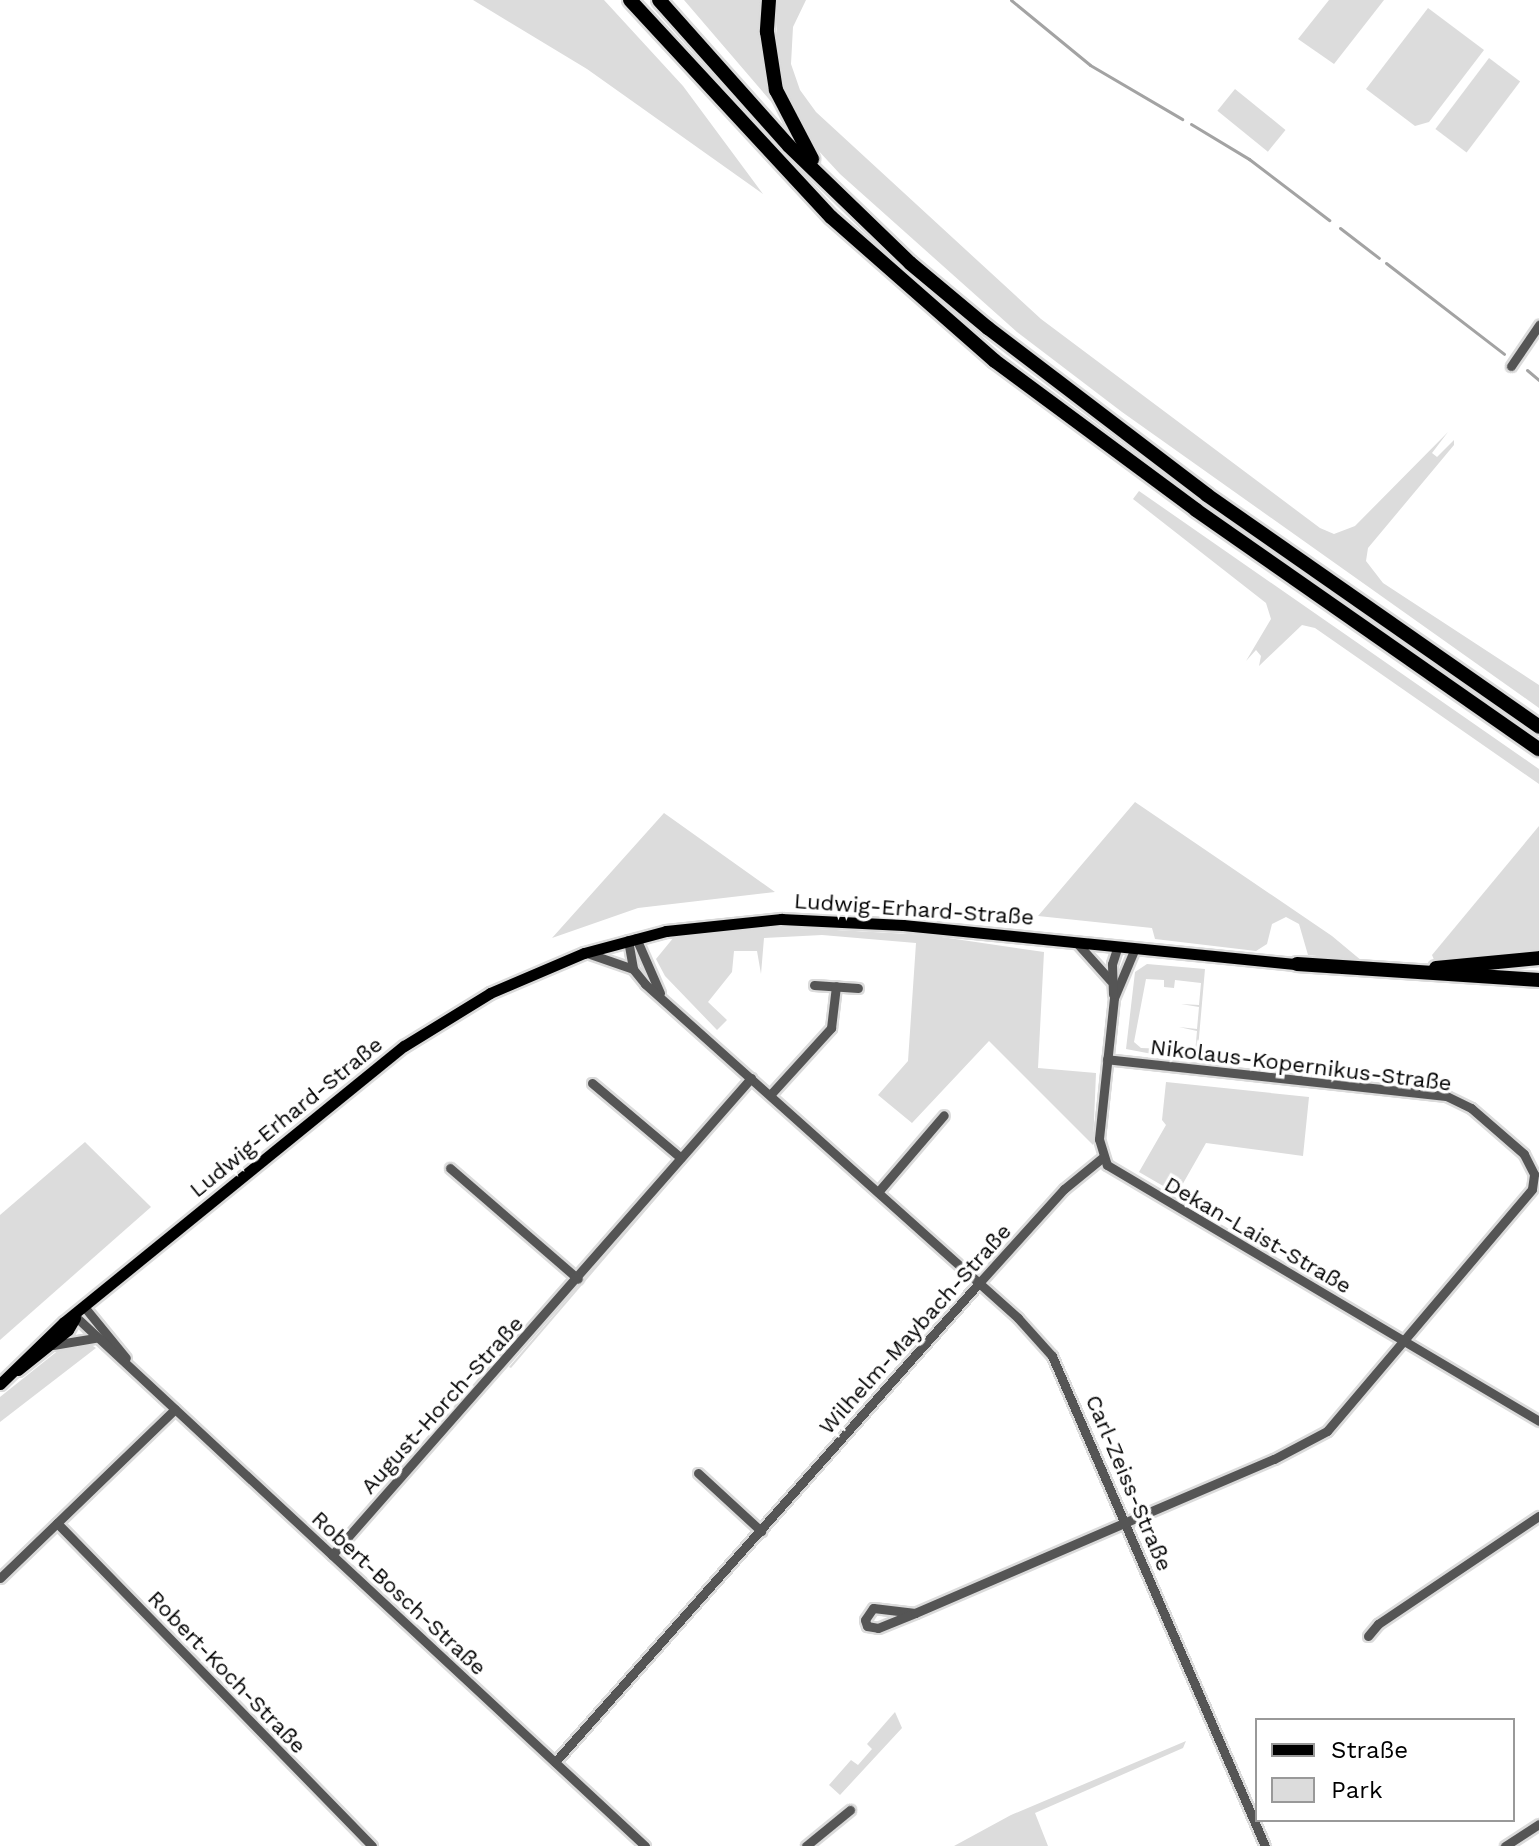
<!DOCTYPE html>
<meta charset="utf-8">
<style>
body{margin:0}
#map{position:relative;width:1539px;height:1846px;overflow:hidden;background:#fff;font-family:"Work Sans",sans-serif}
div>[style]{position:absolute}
.green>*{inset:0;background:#dcdcdc;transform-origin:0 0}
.stream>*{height:3px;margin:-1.5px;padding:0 1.5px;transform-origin:1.5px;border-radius:1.5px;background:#a3a3a3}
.roads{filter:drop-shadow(2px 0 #dbdbdb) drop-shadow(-2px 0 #dbdbdb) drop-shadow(0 2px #dbdbdb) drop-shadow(0 -2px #dbdbdb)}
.minor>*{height:9px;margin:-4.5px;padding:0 4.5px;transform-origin:4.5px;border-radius:4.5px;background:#555}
.major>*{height:11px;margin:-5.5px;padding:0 5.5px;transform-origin:5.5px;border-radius:5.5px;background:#000}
.highway>*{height:14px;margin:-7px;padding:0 7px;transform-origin:7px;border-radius:7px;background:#000}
span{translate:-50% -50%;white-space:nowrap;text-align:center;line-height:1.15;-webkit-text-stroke:7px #fff;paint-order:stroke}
.street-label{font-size:22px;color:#000}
.legend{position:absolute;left:1255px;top:1718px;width:260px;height:104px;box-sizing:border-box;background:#fff;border:2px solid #999;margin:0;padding:10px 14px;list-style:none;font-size:24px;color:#000}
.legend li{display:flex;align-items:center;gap:16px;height:40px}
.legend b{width:40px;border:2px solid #999}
</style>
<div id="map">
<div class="green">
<i style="clip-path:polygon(473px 0,604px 0,683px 86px,763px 194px,587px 69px)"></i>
<i style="clip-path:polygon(684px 0,763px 0,762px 47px,774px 105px)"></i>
<i style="clip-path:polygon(777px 0,806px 0,793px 27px,791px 64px,800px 90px,816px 112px,1041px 319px,1320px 528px,1334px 534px,1355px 526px,1448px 432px,1432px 453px,1437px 457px,1454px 440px,1454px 445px,1368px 548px,1366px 561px,1383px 583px,1539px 685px,1539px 708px,1122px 412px,1017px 332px,840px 174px,804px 135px,784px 93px,776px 63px)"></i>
<i style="clip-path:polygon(1329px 0,1384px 0,1334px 64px,1298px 39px)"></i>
<i style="clip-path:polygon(1428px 8px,1484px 50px,1429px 122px,1415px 126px,1366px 89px)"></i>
<i style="left:1489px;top:58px;width:39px;height:89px;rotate:37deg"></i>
<i style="left:1235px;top:89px;width:65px;height:28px;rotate:39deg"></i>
<i style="clip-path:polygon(1139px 491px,1539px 769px,1539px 784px,1315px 628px,1302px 625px,1259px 666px,1261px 656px,1256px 650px,1246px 661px,1271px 619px,1266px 603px,1133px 499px)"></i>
<i style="clip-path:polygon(1135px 802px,1332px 936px,1362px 961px,1308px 955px,1299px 924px,1286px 917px,1272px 924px,1267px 944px,1256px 951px,1155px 939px,1152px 928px,1038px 916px)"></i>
<i style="clip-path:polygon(664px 813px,775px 892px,638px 908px,552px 938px)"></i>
<i style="clip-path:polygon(1539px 826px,1539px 954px,1435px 962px,1432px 955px)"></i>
<i style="clip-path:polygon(781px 927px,928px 935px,1044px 952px,1038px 1068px,1096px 1073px,1093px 1145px,989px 1041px,912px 1123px,878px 1095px,908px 1061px,916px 943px,822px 935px,764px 938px,761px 974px,757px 951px,734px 951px,732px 972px,708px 1002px,727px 1020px,717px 1030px,665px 976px,656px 959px,674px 937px)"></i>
<i style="clip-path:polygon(1147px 964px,1205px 969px,1197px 1060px,1175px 1058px,1177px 1045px,1178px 1051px,1195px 1053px,1197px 1031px,1179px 1027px,1197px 1029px,1199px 1007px,1181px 1004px,1199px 1005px,1201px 983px,1175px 980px,1174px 988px,1164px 987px,1164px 980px,1146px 979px,1134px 1042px,1141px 1048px,1167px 1049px,1168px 1057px,1126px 1049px,1135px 972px)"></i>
<i style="clip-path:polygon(1166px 1082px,1309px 1097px,1303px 1156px,1206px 1143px,1177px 1194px,1139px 1172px,1166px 1125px,1162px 1120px)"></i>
<i style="clip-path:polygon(743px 1097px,511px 1368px,509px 1367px,737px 1102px)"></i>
<i style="clip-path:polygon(85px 1142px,151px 1207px,0 1340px,0 1215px)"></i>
<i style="clip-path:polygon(87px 1342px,96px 1348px,0 1422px,0 1397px,65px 1345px)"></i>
<i style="clip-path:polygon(895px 1712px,902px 1728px,840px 1795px,829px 1785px,851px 1760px,858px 1765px,872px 1749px,867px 1744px)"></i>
<i style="clip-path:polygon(1186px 1741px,1183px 1748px,1035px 1813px,1048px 1846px,954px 1846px,1011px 1815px)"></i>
</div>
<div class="stream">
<i style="left:1011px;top:0;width:102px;rotate:39.4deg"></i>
<i style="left:1090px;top:65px;width:107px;rotate:30.4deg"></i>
<i style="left:1191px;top:124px;width:68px;rotate:31.1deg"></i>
<i style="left:1249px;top:159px;width:101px;rotate:37.3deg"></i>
<i style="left:1340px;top:228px;width:49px;rotate:37.6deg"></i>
<i style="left:1386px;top:263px;width:149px;rotate:37.6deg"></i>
<i style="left:1527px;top:370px;width:16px;rotate:40deg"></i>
</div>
<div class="roads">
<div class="minor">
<i style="left:1511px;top:366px;width:50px;rotate:-55.7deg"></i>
<i style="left:636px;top:938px;width:60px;rotate:66.4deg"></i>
<i style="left:628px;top:940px;width:29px;rotate:80deg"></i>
<i style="left:633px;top:969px;width:19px;rotate:51deg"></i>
<i style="left:645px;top:984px;width:501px;rotate:41.84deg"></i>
<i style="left:1018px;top:1318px;width:51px;rotate:48.2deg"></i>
<i style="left:1052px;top:1356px;width:534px;rotate:66.51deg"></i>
<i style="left:1076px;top:942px;width:52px;rotate:48.1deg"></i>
<i style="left:1135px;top:948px;width:54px;rotate:112.8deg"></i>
<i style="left:1114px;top:998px;width:142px;rotate:96.1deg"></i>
<i style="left:1099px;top:1139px;width:27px;rotate:73deg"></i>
<i style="left:1107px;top:1165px;width:502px;rotate:30.65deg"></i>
<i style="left:587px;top:953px;width:49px;rotate:19.2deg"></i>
<i style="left:814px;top:985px;width:44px;rotate:3.9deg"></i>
<i style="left:1113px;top:994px;width:30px;rotate:-92deg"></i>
<i style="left:1112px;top:964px;width:19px;rotate:-72deg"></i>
<i style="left:592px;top:1083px;width:116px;rotate:40.1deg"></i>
<i style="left:770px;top:1095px;width:91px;rotate:-47.7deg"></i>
<i style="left:831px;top:1028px;width:42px;rotate:-83.2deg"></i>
<i style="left:450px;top:1168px;width:169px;rotate:40.9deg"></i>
<i style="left:878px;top:1192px;width:101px;rotate:-49.4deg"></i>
<i style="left:86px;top:1309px;width:63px;rotate:50.8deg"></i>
<i style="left:76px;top:1317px;width:777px;rotate:42.91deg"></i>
<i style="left:53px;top:1345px;width:43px;rotate:-9.5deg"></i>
<i style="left:698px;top:1473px;width:86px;rotate:42.6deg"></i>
<i style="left:57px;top:1523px;width:451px;rotate:45.7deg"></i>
<i style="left:332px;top:1555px;width:635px;rotate:-48.7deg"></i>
<i style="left:0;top:1578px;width:243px;rotate:-44deg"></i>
<i style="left:915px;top:1613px;width:42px;rotate:-173.2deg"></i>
<i style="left:873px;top:1608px;width:14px;rotate:124deg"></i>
<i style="left:865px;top:1620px;width:6px;rotate:72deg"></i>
<i style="left:867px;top:1626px;width:11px;rotate:10deg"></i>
<i style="left:878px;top:1628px;width:40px;rotate:-22deg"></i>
<i style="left:915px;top:1613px;width:237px;rotate:-23.3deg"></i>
<i style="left:1133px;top:1519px;width:153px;rotate:-23.1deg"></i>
<i style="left:1274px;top:1459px;width:60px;rotate:-27.8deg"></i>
<i style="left:1327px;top:1431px;width:317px;rotate:-49.7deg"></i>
<i style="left:1532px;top:1189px;width:15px;rotate:-82deg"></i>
<i style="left:1534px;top:1174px;width:22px;rotate:-117deg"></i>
<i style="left:1524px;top:1154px;width:70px;rotate:-139deg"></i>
<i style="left:1471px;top:1108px;width:28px;rotate:-154deg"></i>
<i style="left:1446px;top:1096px;width:341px;rotate:-173.8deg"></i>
<i style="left:1368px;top:1636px;width:16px;rotate:-50deg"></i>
<i style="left:1378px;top:1624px;width:194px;rotate:-33.9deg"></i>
<i style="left:555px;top:1762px;width:640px;rotate:-48.49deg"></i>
<i style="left:979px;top:1283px;width:127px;rotate:-47.9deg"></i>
<i style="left:1064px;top:1189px;width:49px;rotate:-39.2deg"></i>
<i style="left:806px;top:1846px;width:57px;rotate:-39.3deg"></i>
<i style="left:1505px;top:1846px;width:40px;rotate:-32.9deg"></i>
</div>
<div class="major">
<i style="left:18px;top:1370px;width:64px;rotate:-38.7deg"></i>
<i style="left:68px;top:1330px;width:14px;rotate:-60deg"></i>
<i style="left:0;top:1384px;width:89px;rotate:-44.1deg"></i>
<i style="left:64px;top:1322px;width:438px;rotate:-39.1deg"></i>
<i style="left:404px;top:1046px;width:101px;rotate:-31.6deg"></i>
<i style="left:490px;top:993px;width:102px;rotate:-23.1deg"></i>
<i style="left:584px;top:953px;width:85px;rotate:-15deg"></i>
<i style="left:666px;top:931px;width:116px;rotate:-6deg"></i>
<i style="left:781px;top:919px;width:122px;rotate:2.8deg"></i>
<i style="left:903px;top:925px;width:396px;rotate:5.7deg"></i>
</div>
<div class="highway">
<i style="left:630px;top:0;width:296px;rotate:47.2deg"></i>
<i style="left:831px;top:217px;width:218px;rotate:41.3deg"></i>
<i style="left:995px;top:361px;width:250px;rotate:36.5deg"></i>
<i style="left:1196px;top:510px;width:418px;rotate:34.9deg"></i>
<i style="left:659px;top:0;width:195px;rotate:48.3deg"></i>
<i style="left:789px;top:146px;width:168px;rotate:44deg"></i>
<i style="left:910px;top:263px;width:102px;rotate:39.8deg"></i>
<i style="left:988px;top:328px;width:275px;rotate:37.3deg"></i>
<i style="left:1207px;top:495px;width:405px;rotate:34.9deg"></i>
<i style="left:769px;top:0;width:32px;rotate:94deg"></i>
<i style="left:767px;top:32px;width:59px;rotate:81.2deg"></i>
<i style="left:776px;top:90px;width:78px;rotate:62.4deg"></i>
<i style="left:1297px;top:964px;width:243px;rotate:3.8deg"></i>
<i style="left:1436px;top:968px;width:103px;rotate:-5.5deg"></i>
</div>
</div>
<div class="street-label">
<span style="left:914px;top:909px;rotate:4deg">Ludwig-Erhard-Straße</span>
<span style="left:1301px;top:1065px;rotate:7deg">Nikolaus-Kopernikus-Straße</span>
<span style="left:286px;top:1117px;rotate:-39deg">Ludwig-Erhard-Straße</span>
<span style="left:1258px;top:1235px;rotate:30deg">Dekan-Laist-Straße</span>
<span style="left:915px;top:1329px;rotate:-48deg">Wilhelm-Maybach-Straße</span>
<span style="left:442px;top:1405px;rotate:-48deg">August-Horch-Straße</span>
<span style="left:1129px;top:1483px;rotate:67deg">Carl-Zeiss-Straße</span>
<span style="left:399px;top:1593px;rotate:43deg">Robert-Bosch-Straße</span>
<span style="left:227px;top:1672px;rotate:46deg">Robert-Koch-Straße</span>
</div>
<ul class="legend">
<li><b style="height:10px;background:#000"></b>Straße</li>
<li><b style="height:22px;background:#dcdcdc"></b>Park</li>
</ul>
</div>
